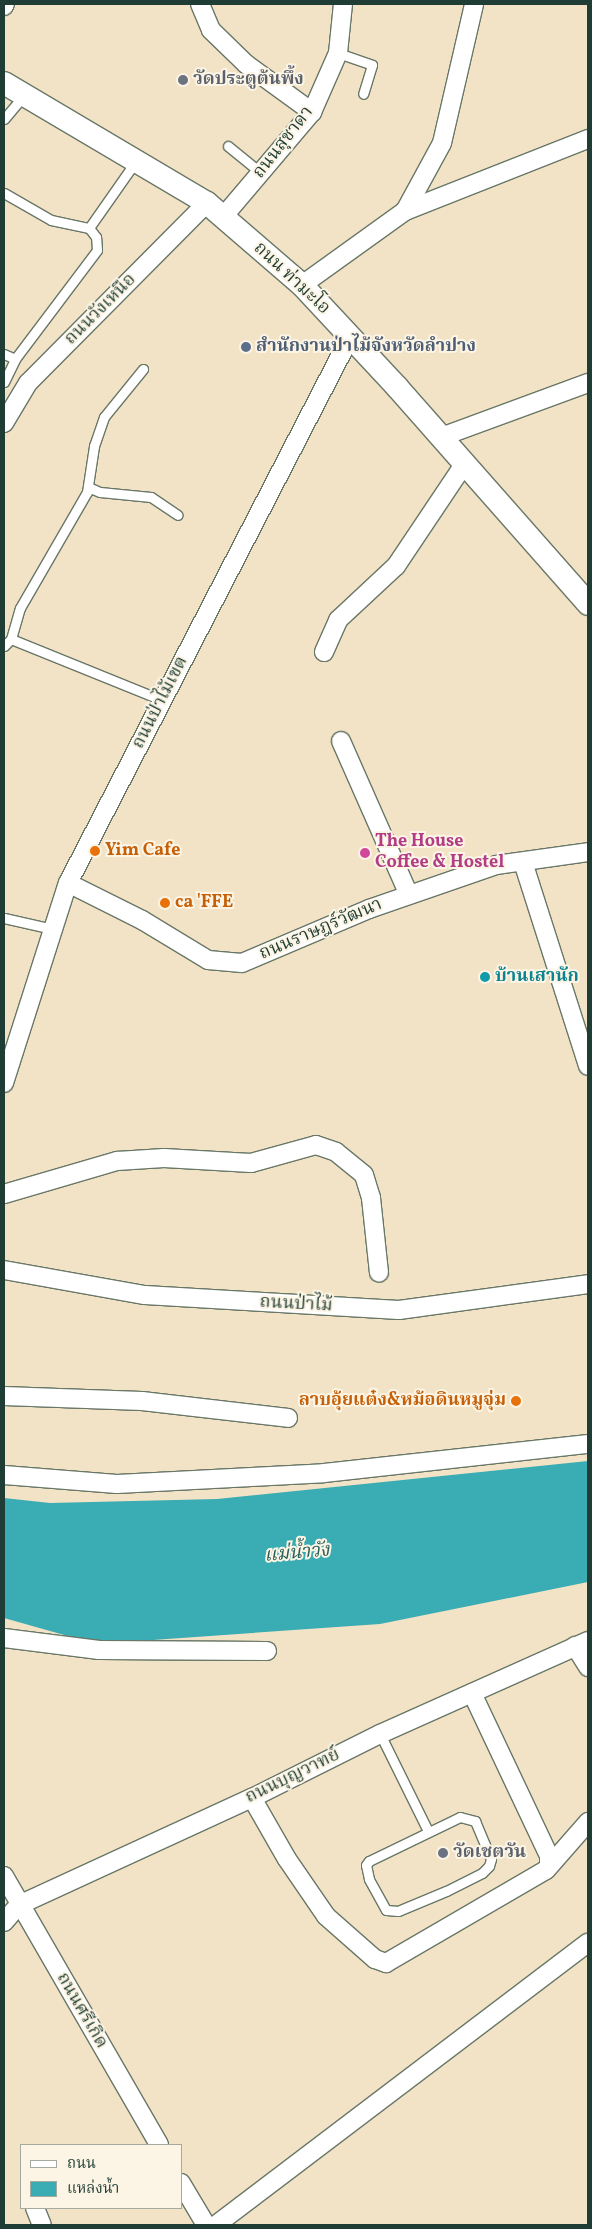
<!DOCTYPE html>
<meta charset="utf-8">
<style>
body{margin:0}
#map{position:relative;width:592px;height:2229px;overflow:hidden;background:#f2e3c6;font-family:Vollkorn,"Noto Serif Thai",serif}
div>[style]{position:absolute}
.water>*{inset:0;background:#3aacb3}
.roads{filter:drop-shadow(1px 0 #697767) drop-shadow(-1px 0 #697767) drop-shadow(0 1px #697767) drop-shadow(0 -1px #697767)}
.service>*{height:9px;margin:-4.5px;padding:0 4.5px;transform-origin:4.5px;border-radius:4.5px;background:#fff}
.minor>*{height:18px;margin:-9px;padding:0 9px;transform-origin:9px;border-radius:9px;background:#fff}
.tertiary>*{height:22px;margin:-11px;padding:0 11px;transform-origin:11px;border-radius:11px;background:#fff}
.dots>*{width:14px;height:14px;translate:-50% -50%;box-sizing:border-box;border:2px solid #fcf5e5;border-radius:50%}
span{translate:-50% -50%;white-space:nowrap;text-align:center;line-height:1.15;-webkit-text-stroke:4px #fcf5e5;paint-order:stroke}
.worship-label{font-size:18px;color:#5b616d;font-weight:700}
.left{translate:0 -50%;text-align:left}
.street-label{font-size:18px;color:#1f3d34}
.service-label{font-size:18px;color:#4e5e75;font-weight:700}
.hotel-label{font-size:18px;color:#b23c85;font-weight:700}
.food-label{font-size:18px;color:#c56008;font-weight:700}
.right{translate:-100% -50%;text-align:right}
.culture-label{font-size:18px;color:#0d838f;font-weight:700}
.water-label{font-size:19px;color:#275e5a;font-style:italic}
.frame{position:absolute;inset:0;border:5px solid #1f3d34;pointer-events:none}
.legend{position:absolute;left:20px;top:2144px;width:162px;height:65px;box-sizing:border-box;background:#fcf5e5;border:1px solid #a4ab9e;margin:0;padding:6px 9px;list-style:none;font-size:15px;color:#1f3d34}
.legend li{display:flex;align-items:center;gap:10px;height:25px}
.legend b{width:25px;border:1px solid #a4ab9e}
</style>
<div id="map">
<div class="water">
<i style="clip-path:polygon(588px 1461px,588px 1582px,380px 1624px,96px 1644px,4px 1618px,4px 1498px,50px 1503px,217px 1499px)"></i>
</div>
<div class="roads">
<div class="service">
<i style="left:338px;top:53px;width:36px;rotate:19deg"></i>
<i style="left:372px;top:65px;width:30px;rotate:107deg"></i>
<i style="left:4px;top:119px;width:31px;rotate:-50deg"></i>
<i style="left:228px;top:146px;width:43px;rotate:39.3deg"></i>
<i style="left:4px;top:193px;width:54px;rotate:29.9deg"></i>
<i style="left:51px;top:220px;width:39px;rotate:12deg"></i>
<i style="left:89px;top:228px;width:82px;rotate:-55deg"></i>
<i style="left:4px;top:354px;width:12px;rotate:24deg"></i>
<i style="left:4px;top:382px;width:25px;rotate:-64deg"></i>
<i style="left:15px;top:359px;width:136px;rotate:-53deg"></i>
<i style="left:97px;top:250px;width:13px;rotate:-94deg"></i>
<i style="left:96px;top:237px;width:11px;rotate:-128deg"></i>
<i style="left:88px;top:487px;width:13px;rotate:23deg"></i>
<i style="left:100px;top:492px;width:51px;rotate:5.6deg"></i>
<i style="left:151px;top:497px;width:32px;rotate:34deg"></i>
<i style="left:11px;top:639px;width:163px;rotate:22deg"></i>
<i style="left:4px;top:646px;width:10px;rotate:-45deg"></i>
<i style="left:11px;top:639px;width:32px;rotate:-74deg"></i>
<i style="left:20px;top:608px;width:134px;rotate:-60deg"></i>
<i style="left:87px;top:492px;width:47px;rotate:-81.3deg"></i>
<i style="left:94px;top:446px;width:31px;rotate:-71deg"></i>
<i style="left:104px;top:417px;width:62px;rotate:-50.9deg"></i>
<i style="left:4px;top:918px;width:50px;rotate:12.7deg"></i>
<i style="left:380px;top:1734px;width:108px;rotate:63.7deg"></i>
<i style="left:460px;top:1817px;width:16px;rotate:15deg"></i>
<i style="left:475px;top:1821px;width:41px;rotate:67.2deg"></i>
<i style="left:491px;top:1859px;width:7px;rotate:106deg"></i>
<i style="left:489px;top:1866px;width:10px;rotate:135deg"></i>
<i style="left:482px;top:1873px;width:40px;rotate:153.4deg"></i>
<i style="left:446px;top:1891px;width:52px;rotate:157.4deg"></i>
<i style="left:398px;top:1911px;width:12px;rotate:-175deg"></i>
<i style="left:386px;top:1910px;width:35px;rotate:-119deg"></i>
<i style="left:369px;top:1879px;width:14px;rotate:-102deg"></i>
<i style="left:366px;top:1865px;width:5px;rotate:-53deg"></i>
<i style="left:369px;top:1861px;width:101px;rotate:-25.8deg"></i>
</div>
<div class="minor">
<i style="left:200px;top:4px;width:28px;rotate:67deg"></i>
<i style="left:211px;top:30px;width:49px;rotate:44.2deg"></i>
<i style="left:246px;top:64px;width:82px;rotate:36deg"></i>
<i style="left:4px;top:6px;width:2px;rotate:-63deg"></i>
<i style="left:405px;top:211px;width:77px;rotate:-61.4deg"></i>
<i style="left:442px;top:143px;width:143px;rotate:-77deg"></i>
<i style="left:223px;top:217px;width:138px;rotate:-49.7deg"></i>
<i style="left:312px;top:112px;width:64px;rotate:-66.2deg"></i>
<i style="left:338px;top:53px;width:49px;rotate:-84.2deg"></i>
<i style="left:302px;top:285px;width:127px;rotate:-35.7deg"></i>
<i style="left:405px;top:211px;width:197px;rotate:-21.5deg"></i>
<i style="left:4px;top:423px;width:47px;rotate:-59deg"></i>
<i style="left:28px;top:383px;width:254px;rotate:-45.2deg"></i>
<i style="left:441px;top:437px;width:157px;rotate:-20.2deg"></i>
<i style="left:324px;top:652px;width:35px;rotate:-66deg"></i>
<i style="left:338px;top:620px;width:79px;rotate:-43deg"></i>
<i style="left:396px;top:566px;width:124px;rotate:-56.2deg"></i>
<i style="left:341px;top:741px;width:168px;rotate:66.2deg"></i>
<i style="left:523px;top:862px;width:214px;rotate:72.3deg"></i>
<i style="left:68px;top:883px;width:83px;rotate:26.6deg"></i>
<i style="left:142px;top:920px;width:77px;rotate:31.2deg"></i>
<i style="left:208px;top:960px;width:34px;rotate:5deg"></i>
<i style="left:242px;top:963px;width:138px;rotate:-23deg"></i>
<i style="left:369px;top:909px;width:134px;rotate:-19.1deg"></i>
<i style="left:496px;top:865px;width:93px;rotate:-8deg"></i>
<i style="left:4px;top:1083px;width:210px;rotate:-72.3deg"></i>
<i style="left:68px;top:883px;width:615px;rotate:-62.68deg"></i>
<i style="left:4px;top:1194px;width:118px;rotate:-16.3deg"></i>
<i style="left:117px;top:1161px;width:47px;rotate:-3.7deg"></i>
<i style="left:164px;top:1158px;width:87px;rotate:3.3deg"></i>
<i style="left:251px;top:1163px;width:67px;rotate:-15.5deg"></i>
<i style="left:316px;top:1145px;width:21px;rotate:19deg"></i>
<i style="left:336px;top:1152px;width:36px;rotate:39deg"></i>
<i style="left:364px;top:1175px;width:24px;rotate:73deg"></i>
<i style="left:371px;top:1198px;width:75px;rotate:83.9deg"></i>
<i style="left:4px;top:1270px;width:143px;rotate:10.1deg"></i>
<i style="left:145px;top:1295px;width:254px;rotate:3.4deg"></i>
<i style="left:399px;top:1310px;width:191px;rotate:-7.8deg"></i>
<i style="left:4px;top:1396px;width:138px;rotate:2.1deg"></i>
<i style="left:142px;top:1401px;width:147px;rotate:6.6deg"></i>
<i style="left:4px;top:1475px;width:113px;rotate:4.6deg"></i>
<i style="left:117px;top:1484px;width:207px;rotate:-3deg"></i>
<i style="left:324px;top:1473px;width:266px;rotate:-6.3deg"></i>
<i style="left:4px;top:1638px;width:96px;rotate:7.2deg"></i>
<i style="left:99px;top:1650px;width:168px;rotate:0.3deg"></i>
<i style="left:575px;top:1646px;width:25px;rotate:58deg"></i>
<i style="left:472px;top:1693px;width:180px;rotate:64.7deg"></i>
<i style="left:549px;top:1856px;width:7px;rotate:90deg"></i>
<i style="left:252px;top:1798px;width:70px;rotate:60.2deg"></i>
<i style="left:287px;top:1859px;width:69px;rotate:55.6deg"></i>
<i style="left:326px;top:1916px;width:65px;rotate:41.3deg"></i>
<i style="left:375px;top:1959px;width:12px;rotate:20deg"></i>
<i style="left:386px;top:1963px;width:185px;rotate:-30.2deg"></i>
<i style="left:546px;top:1870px;width:64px;rotate:-48.8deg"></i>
<i style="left:4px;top:1876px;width:310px;rotate:60deg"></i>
<i style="left:4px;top:1922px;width:23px;rotate:-49deg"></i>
<i style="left:19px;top:1905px;width:256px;rotate:-24.7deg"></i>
<i style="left:252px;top:1798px;width:143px;rotate:-26.6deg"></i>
<i style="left:380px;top:1734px;width:228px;rotate:-24.1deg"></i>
<i style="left:181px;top:2183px;width:49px;rotate:59.2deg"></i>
<i style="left:35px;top:2208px;width:18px;rotate:68deg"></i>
<i style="left:216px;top:2225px;width:467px;rotate:-37.2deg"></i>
</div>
<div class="tertiary">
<i style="left:4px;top:83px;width:236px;rotate:30.6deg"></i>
<i style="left:207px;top:203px;width:125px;rotate:40.8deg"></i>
<i style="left:302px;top:285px;width:139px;rotate:47deg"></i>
<i style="left:397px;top:387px;width:289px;rotate:48.6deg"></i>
</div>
</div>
<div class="dots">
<i style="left:183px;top:80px;background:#6b7280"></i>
<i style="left:246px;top:347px;background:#5c6f8a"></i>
<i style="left:95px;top:851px;background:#e8710a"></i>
<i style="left:365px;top:853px;background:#d1479c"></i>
<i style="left:165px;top:903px;background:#e8710a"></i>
<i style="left:485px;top:977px;background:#0f9aa8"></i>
<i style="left:516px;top:1401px;background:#e8710a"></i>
<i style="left:443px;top:1853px;background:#6b7280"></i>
</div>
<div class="worship-label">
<span class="left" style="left:193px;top:80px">วัดประตูต้นพึ้ง</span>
<span class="left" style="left:453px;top:1853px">วัดเชตวัน</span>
</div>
<div class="street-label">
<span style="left:284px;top:143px;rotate:-52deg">ถนนสุชาดา</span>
<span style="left:291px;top:279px;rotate:43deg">ถนน ท่ามะโอ</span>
<span style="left:101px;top:310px;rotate:-45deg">ถนนวังเหนือ</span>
<span style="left:161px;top:703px;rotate:-63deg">ถนนป่าไม้เขต</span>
<span style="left:321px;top:930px;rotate:-23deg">ถนนราษฎร์วัฒนา</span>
<span style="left:296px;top:1305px;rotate:3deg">ถนนป่าไม้</span>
<span style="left:293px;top:1777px;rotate:-26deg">ถนนบุญวาทย์</span>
<span style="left:81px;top:2011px;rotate:60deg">ถนนศรีเกิด</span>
</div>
<div class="service-label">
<span class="left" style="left:256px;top:347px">สำนักงานป่าไม้จังหวัดลำปาง</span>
</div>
<div class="hotel-label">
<span class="left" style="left:375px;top:853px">The House<br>Coffee &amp; Hostel</span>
</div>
<div class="food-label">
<span class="left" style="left:105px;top:851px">Yim Cafe</span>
<span class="left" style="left:175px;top:903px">ca 'FFE</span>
<span class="right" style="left:506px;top:1401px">ลาบอุ้ยแต๋ง&amp;หม้อดินหมูจุ่ม</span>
</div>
<div class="culture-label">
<span class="left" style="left:495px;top:977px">บ้านเสานัก</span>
</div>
<div class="water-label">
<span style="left:297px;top:1554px;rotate:-5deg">แม่น้ำวัง</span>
</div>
<div class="frame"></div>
<ul class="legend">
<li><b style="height:6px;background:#fff"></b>ถนน</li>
<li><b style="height:14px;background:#3aacb3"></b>แหล่งน้ำ</li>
</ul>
</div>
